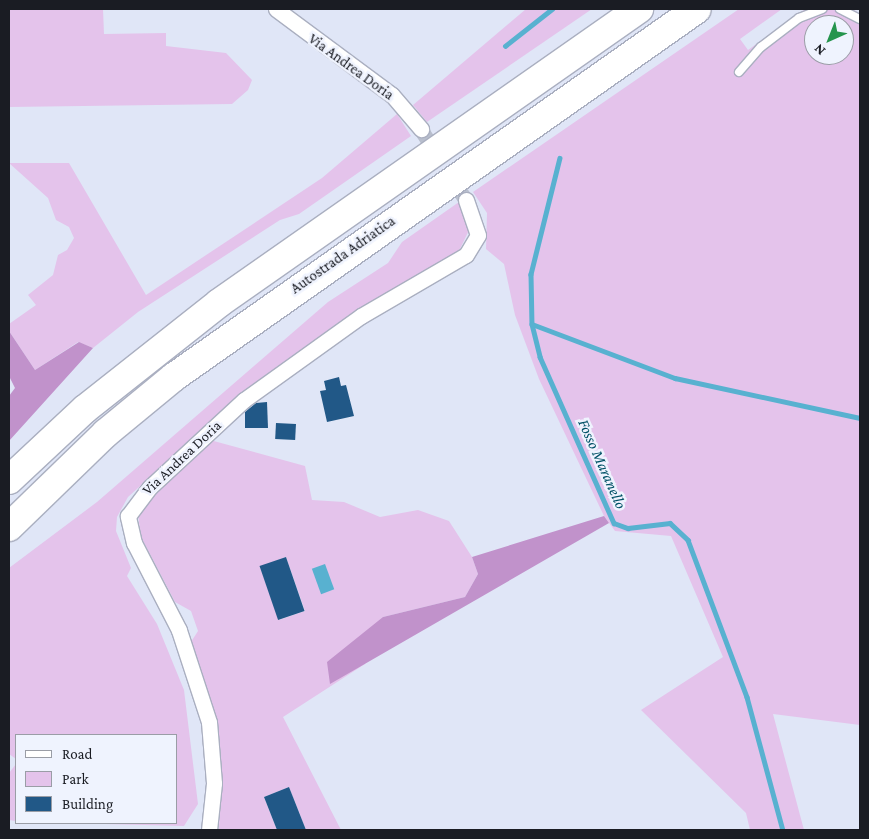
<!DOCTYPE html>
<style>
body{margin:0}
#map{position:relative;width:869px;height:839px;overflow:hidden;background:#e0e6f7;font-family:"Crimson Pro",serif}
div>[style]{position:absolute}
.green>*{inset:0;background:#e4c3eb}
.forest>*{inset:0;background:#c192cb}
.water>*{inset:0;background:#58b1d0;transform-origin:0 0}
.stream>*{height:4.5px;margin:-2.25px;padding:0 2.25px;transform-origin:2.25px;border-radius:2.25px;background:#58b1d0}
.building>*{inset:0;background:#215887;transform-origin:0 0}
.minor-tunnel>*{height:15px;margin-top:-7.5px;transform-origin:0;background:repeating-linear-gradient(90deg,#b8becd 0 15px,transparent 0 23px)}
.path>*{height:2.5px;margin-top:-1.25px;transform-origin:0;background:repeating-linear-gradient(90deg,#7d818d 0 5px,transparent 0 7.5px)}
.roads{filter:drop-shadow(1px 0 #aaafc0) drop-shadow(-1px 0 #aaafc0) drop-shadow(0 1px #aaafc0) drop-shadow(0 -1px #aaafc0)}
.service>*{height:8px;margin:-4px;padding:0 4px;transform-origin:4px;border-radius:4px;background:#fff}
.minor>*{height:15px;margin:-7.5px;padding:0 7.5px;transform-origin:7.5px;border-radius:7.5px;background:#fff}
.motorway>*{height:28px;margin:-14px;padding:0 14px;transform-origin:14px;border-radius:14px;background:#fff}
span{translate:-50% -50%;white-space:nowrap;text-align:center;line-height:1.15;-webkit-text-stroke:5px #eff3fe;paint-order:stroke}
.street-label{font-size:15px;color:#1a1c23}
.water-label{font-size:16px;color:#005166;font-style:italic}
.frame{position:absolute;inset:0;border:10px solid #1a1c23;pointer-events:none}
.legend{position:absolute;left:15px;top:734px;width:162px;height:90px;box-sizing:border-box;background:#eff3fe;border:1px solid #9a9da6;margin:0;padding:6px 9px;list-style:none;font-size:15px;color:#1a1c23}
.legend li{display:flex;align-items:center;gap:10px;height:25px}
.legend b{width:25px;border:1px solid #9a9da6}
.north{position:absolute;left:804px;top:15px;width:50px;height:50px;box-sizing:border-box;background:#eff3fe;border:1px solid #9a9da6;border-radius:50%;rotate:224deg;font-size:14px;font-weight:700;line-height:20px;text-align:center;color:#1a1c23}
.north::after{content:'';display:block;margin:auto;width:18px;height:22px;background:#25944d;clip-path:polygon(50% 0,100% 100%,50% 72%,0 100%)}
</style>
<div id="map">
<div class="green">
<i style="clip-path:polygon(9px 9px,103px 9px,104px 34px,166px 33px,166px 46px,226px 53px,252px 80px,248px 90px,232px 104px,9px 107px)"></i>
<i style="clip-path:polygon(526px 9px,592px 9px,427px 122px,413px 105px)"></i>
<i style="clip-path:polygon(evenodd,739px 9px,782px 9px,740px 39px,748px 50px,805px 9px,853px 9px,860px 14px,860px 725px,773px 714px,804px 830px,750px 830px,746px 813px,641px 710px,723px 657px,671px 536px,615px 531px,604px 516px,539px 379px,515px 315px,504px 264px,486px 249px,487px 213px,473px 192px,739px 9px,814px 25px,844px 25px,844px 55px,814px 55px,814px 25px)"></i>
<i style="clip-path:polygon(397px 114px,411px 136px,299px 214px,280px 220px,138px 312px,93px 348px,78px 342px,35px 370px,9px 331px,9px 324px,36px 305px,28px 295px,53px 275px,58px 255px,67px 250px,74px 238px,69px 227px,56px 220px,48px 198px,9px 163px,69px 163px,146px 295px,322px 178px)"></i>
<i style="clip-path:polygon(459px 202px,470px 228px,459px 251px,239px 397px,128px 497px,117px 517px,116px 531px,131px 568px,127px 576px,157px 624px,184px 690px,198px 804px,184px 826px,65px 823px,176px 823px,176px 735px,16px 735px,16px 759px,9px 754px,9px 568px,97px 502px,328px 302px,388px 263px,402px 242px)"></i>
<i style="clip-path:polygon(evenodd,210px 440px,305px 466px,312px 500px,344px 502px,380px 517px,418px 510px,449px 521px,472px 557px,478px 574px,465px 597px,383px 617px,365px 664px,283px 717px,341px 830px,306px 830px,289px 787px,264px 797px,277px 830px,219px 830px,221px 758px,216px 718px,191px 642px,198px 631px,191px 611px,175px 602px,141px 537px,138px 514px,149px 497px,210px 440px,286px 557px,305px 611px,279px 620px,260px 567px,286px 557px)"></i>
<i style="clip-path:polygon(16px 764px,16px 821px,9px 820px,9px 773px)"></i>
</div>
<div class="forest">
<i style="clip-path:polygon(9px 331px,35px 370px,79px 342px,93px 348px,9px 441px,9px 396px,15px 388px,9px 376px)"></i>
<i style="clip-path:polygon(604px 516px,609px 523px,330px 684px,327px 662px,383px 617px,465px 597px,478px 574px,472px 557px)"></i>
</div>
<div class="water">
<i style="left:325px;top:564px;width:27px;height:14px;rotate:70deg"></i>
</div>
<div class="stream">
<i style="left:505px;top:46px;width:60px;rotate:-38.2deg"></i>
<i style="left:560px;top:158px;width:120px;rotate:104deg"></i>
<i style="left:531px;top:274px;width:50px;rotate:88.9deg"></i>
<i style="left:532px;top:324px;width:34px;rotate:76deg"></i>
<i style="left:540px;top:357px;width:182px;rotate:66deg"></i>
<i style="left:614px;top:523px;width:15px;rotate:20deg"></i>
<i style="left:628px;top:528px;width:42px;rotate:-6.8deg"></i>
<i style="left:670px;top:523px;width:25px;rotate:43deg"></i>
<i style="left:688px;top:540px;width:168px;rotate:69.4deg"></i>
<i style="left:747px;top:697px;width:138px;rotate:74.9deg"></i>
<i style="left:532px;top:324px;width:153px;rotate:20.7deg"></i>
<i style="left:675px;top:378px;width:189px;rotate:12.2deg"></i>
</div>
<div class="building">
<i style="clip-path:polygon(339px 377px,341px 386px,346px 385px,354px 416px,327px 422px,320px 391px,326px 390px,324px 381px)"></i>
<i style="clip-path:polygon(267px 402px,268px 428px,245px 428px,245px 412px,256px 403px)"></i>
<i style="left:276px;top:423px;width:20px;height:16px;rotate:3deg"></i>
<i style="left:286px;top:557px;width:57px;height:28px;rotate:71deg"></i>
<i style="clip-path:polygon(289px 787px,306px 830px,277px 830px,264px 797px)"></i>
</div>
<div class="minor-tunnel">
<i style="left:421px;top:129px;width:84px;rotate:57.6deg"></i>
</div>
<div class="path">
<i style="left:9px;top:101px;width:1px"></i>
</div>
<div class="roads">
<div class="service">
<i style="left:840px;top:9px;width:22px;rotate:27deg"></i>
<i style="left:739px;top:72px;width:33px;rotate:-49deg"></i>
<i style="left:761px;top:47px;width:48px;rotate:-37.3deg"></i>
<i style="left:799px;top:18px;width:25px;rotate:-21deg"></i>
</div>
<div class="minor">
<i style="left:276px;top:9px;width:144px;rotate:36.6deg"></i>
<i style="left:392px;top:95px;width:45px;rotate:49.5deg"></i>
<i style="left:209px;top:830px;width:47px;rotate:-83.9deg"></i>
<i style="left:214px;top:783px;width:61px;rotate:-94.7deg"></i>
<i style="left:209px;top:722px;width:97px;rotate:-108.1deg"></i>
<i style="left:179px;top:630px;width:98px;rotate:-117.3deg"></i>
<i style="left:134px;top:543px;width:28px;rotate:-103deg"></i>
<i style="left:128px;top:516px;width:36px;rotate:-53deg"></i>
<i style="left:150px;top:487px;width:128px;rotate:-42.8deg"></i>
<i style="left:244px;top:400px;width:144px;rotate:-35.7deg"></i>
<i style="left:361px;top:316px;width:121px;rotate:-30.2deg"></i>
<i style="left:466px;top:255px;width:23px;rotate:-59deg"></i>
<i style="left:478px;top:235px;width:37px;rotate:-109deg"></i>
</div>
<div class="motorway">
<i style="left:9px;top:480px;width:104px;rotate:-43.1deg"></i>
<i style="left:85px;top:409px;width:171px;rotate:-38.3deg"></i>
<i style="left:219px;top:303px;width:513px;rotate:-34.99deg"></i>
<i style="left:9px;top:527px;width:135px;rotate:-44.1deg"></i>
<i style="left:106px;top:433px;width:88px;rotate:-39.5deg"></i>
<i style="left:174px;top:377px;width:639px;rotate:-35.13deg"></i>
</div>
</div>
<div class="street-label">
<span style="left:351px;top:67px;rotate:36deg">Via Andrea Doria</span>
<span style="left:343px;top:255px;rotate:-35deg">Autostrada Adriatica</span>
<span style="left:182px;top:458px;rotate:-43deg">Via Andrea Doria</span>
</div>
<div class="water-label">
<span style="left:602px;top:464px;rotate:66deg">Fosso Maranello</span>
</div>
<div class="frame"></div>
<ul class="legend">
<li><b style="height:6px;background:#fff"></b>Road</li>
<li><b style="height:14px;background:#e4c3eb"></b>Park</li>
<li><b style="height:14px;background:#215887"></b>Building</li>
</ul>
<div class="north">N</div>
</div>
